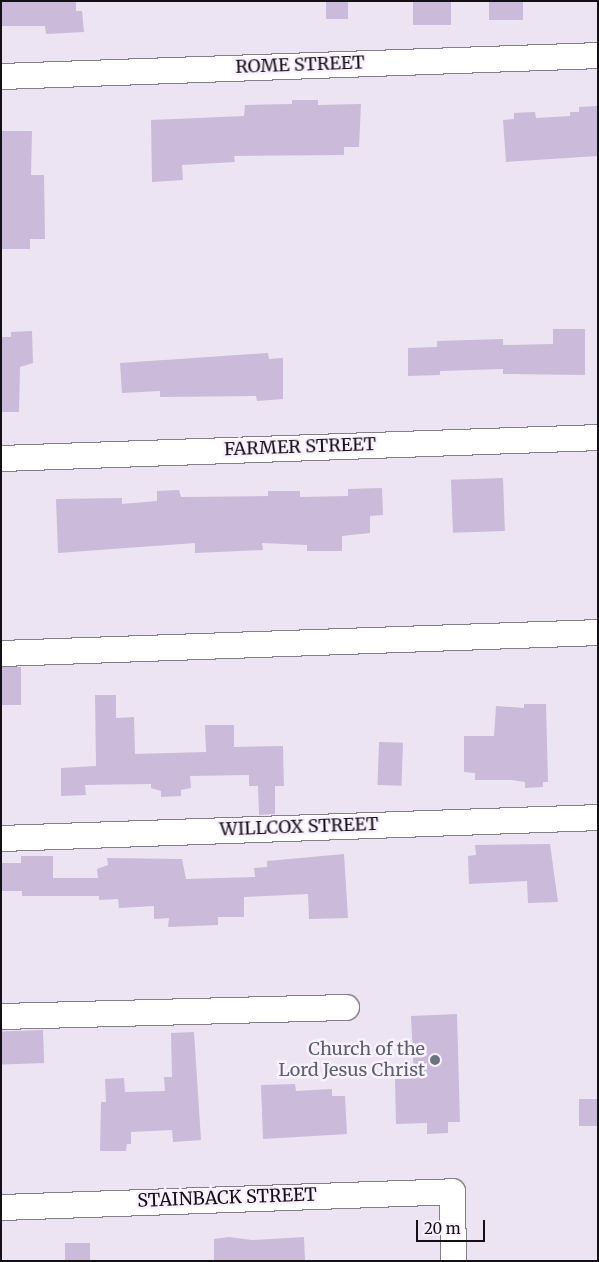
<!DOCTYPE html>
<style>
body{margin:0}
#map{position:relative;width:599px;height:1262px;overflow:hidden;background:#ece4f3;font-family:Merriweather,serif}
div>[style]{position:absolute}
.building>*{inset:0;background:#cbbad9;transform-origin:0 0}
.roads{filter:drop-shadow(1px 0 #857e8b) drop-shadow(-1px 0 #857e8b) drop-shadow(0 1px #857e8b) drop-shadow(0 -1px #857e8b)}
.minor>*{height:25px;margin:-12.5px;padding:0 12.5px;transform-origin:12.5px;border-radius:12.5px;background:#fff}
.dots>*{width:14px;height:14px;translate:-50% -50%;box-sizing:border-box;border:2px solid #f9f2fe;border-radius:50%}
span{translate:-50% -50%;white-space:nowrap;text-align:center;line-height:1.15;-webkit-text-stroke:5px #f9f2fe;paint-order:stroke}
.street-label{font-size:18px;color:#141116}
.worship-label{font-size:18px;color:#5b616d}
.right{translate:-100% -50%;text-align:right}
.frame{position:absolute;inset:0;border:2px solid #141116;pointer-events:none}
.scale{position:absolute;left:416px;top:1220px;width:69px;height:22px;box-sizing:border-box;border:2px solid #141116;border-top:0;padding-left:6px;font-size:15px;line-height:18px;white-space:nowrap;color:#141116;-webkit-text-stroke:4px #f9f2fe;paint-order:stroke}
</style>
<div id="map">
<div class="building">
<i style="clip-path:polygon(1px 1px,76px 1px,76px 11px,82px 11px,84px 32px,46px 34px,45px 26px,1px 26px)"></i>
<i style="left:326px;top:1px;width:22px;height:18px"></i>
<i style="left:413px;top:1px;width:38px;height:24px"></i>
<i style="left:489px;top:1px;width:34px;height:19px"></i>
<i style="clip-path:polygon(292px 100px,318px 100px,318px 105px,361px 104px,359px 147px,344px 147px,344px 155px,234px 156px,235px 162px,182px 165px,183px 180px,152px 182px,151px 120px,244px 116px,245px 105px,292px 104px)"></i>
<i style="clip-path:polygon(597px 106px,598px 156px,506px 162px,503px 120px,514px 119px,514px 113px,535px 112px,536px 118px,570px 116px,570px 112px,579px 112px,579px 107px)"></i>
<i style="clip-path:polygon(1px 131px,32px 131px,31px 175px,44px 175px,45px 239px,30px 239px,30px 249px,1px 249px)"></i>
<i style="clip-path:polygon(553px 329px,585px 329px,585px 375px,503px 374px,503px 369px,440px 371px,440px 375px,408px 376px,408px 348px,437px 347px,437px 341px,503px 339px,503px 345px,553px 344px)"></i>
<i style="clip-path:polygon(32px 331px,33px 363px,20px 367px,19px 412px,1px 412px,1px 337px,11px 337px,11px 332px)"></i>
<i style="clip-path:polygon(268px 353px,269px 359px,283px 358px,283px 399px,257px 401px,256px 396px,160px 397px,160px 391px,122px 393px,120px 363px)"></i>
<i style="left:503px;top:478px;width:53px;height:52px;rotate:88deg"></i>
<i style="clip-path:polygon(382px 488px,383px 515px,370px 516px,370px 533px,342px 536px,342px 551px,307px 551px,307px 545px,262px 543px,263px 550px,195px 553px,195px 543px,58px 553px,56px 499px,122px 498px,122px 504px,157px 501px,157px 491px,179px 490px,181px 497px,268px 496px,268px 491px,300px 491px,300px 497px,348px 496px,348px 489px)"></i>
<i style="left:1px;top:667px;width:20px;height:38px"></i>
<i style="clip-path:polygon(95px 695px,116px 695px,116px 718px,134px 717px,135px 754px,206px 752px,205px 725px,234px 725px,234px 747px,283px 746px,284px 786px,275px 786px,275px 814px,259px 815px,258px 786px,249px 786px,249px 775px,190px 776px,191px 788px,181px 790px,181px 796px,161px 797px,161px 791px,151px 788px,151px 784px,85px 785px,86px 795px,61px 796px,61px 768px,96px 766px)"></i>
<i style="clip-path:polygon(524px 704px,546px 704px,548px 782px,543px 782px,543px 787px,525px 788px,525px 782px,512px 780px,475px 780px,475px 773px,464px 772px,464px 736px,494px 736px,496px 706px,524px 708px)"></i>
<i style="left:379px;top:742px;width:24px;height:43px;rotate:2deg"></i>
<i style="clip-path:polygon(550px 844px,558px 902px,528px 903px,527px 881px,469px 884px,468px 856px,476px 855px,475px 845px)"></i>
<i style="clip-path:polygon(344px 854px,348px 918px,309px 919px,308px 894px,244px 897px,244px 917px,218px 917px,218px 925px,168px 927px,169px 918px,154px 919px,154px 906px,119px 908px,118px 899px,99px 900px,99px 896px,22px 896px,22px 891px,1px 891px,1px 863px,21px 863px,21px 856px,53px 856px,53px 878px,98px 878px,97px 869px,108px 865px,107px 858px,182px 859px,186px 879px,255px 877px,254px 868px,267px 867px,267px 861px)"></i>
<i style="clip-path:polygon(457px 1014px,460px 1122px,448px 1122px,448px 1133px,427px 1134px,427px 1123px,396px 1124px,395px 1079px,414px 1078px,411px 1016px)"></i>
<i style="left:43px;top:1030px;width:33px;height:42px;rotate:88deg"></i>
<i style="clip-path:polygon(194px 1032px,201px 1140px,173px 1142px,172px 1130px,131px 1132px,131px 1144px,127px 1144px,126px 1151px,100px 1151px,101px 1102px,106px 1102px,105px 1079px,124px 1078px,125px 1092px,165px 1091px,164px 1077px,172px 1077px,171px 1033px)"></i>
<i style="clip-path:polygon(295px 1084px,296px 1091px,332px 1089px,332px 1096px,345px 1096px,347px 1134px,263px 1139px,261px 1085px)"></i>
<i style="left:579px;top:1099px;width:19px;height:27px"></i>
<i style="clip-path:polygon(229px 1237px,252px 1240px,304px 1237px,305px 1261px,214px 1261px,214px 1239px)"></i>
<i style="left:65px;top:1243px;width:25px;height:18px"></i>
</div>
<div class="roads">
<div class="minor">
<i style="left:1px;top:76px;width:597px;rotate:-2.01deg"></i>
<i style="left:1px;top:458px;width:597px;rotate:-2.01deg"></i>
<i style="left:1px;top:653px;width:597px;rotate:-2.01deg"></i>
<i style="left:1px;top:838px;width:597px;rotate:-2.01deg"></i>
<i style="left:1px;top:1016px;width:345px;rotate:-1.5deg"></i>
<i style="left:1px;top:1207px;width:451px;rotate:-2deg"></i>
<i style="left:452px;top:1191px;width:70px;rotate:89.2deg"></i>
</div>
</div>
<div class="dots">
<i style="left:435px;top:1060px;background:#6b7280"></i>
</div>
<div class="street-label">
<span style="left:300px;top:65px;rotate:-2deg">ROME STREET</span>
<span style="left:300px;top:447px;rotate:-2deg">FARMER STREET</span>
<span style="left:299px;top:827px;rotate:-2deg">WILLCOX STREET</span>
<span style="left:227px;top:1198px;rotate:-2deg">STAINBACK STREET</span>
</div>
<div class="worship-label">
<span class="right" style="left:425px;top:1060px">Church of the<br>Lord Jesus Christ</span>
</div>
<div class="frame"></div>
<div class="scale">20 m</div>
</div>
